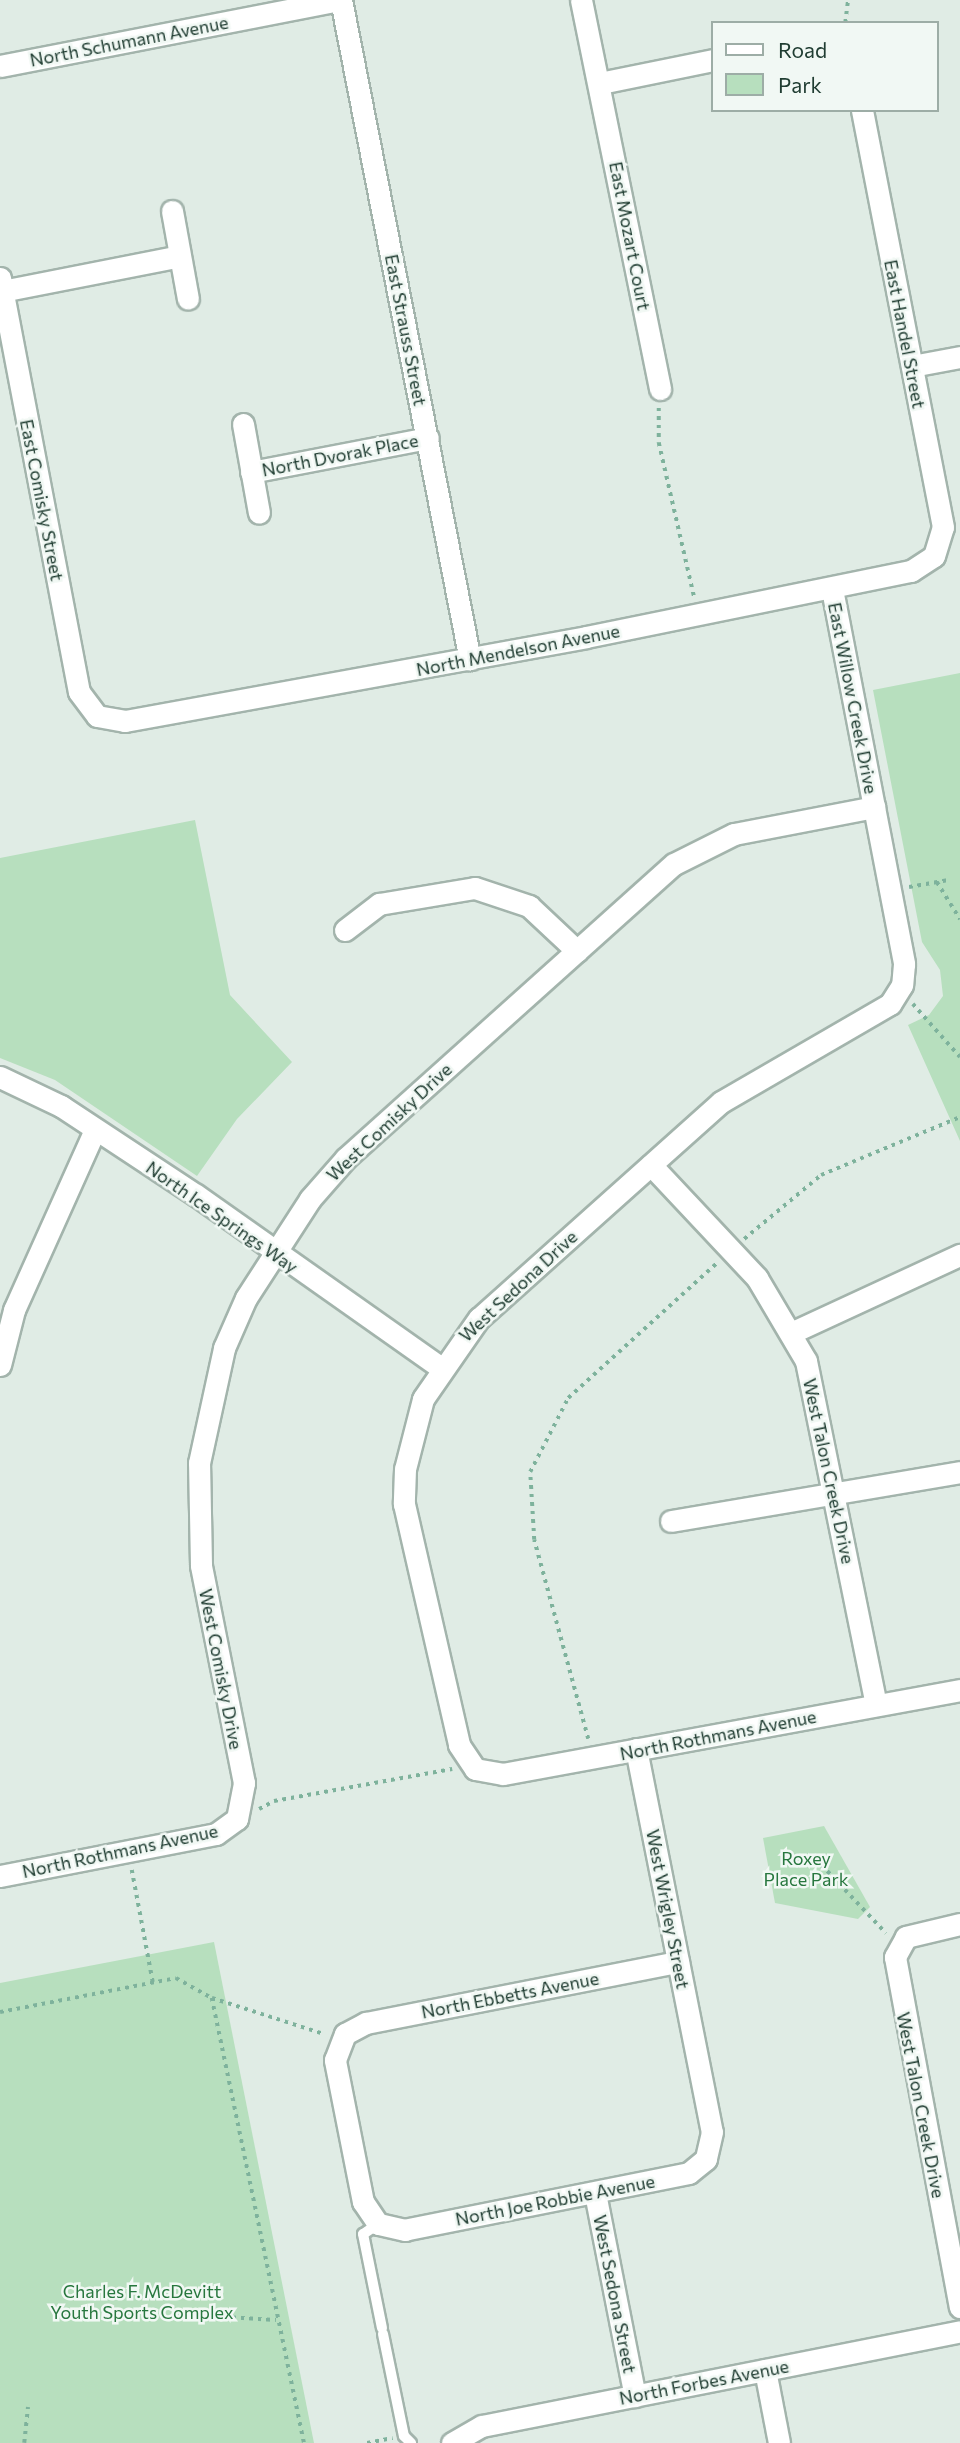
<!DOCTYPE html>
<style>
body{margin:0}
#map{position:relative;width:960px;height:2443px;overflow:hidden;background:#e0ece5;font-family:Commissioner,sans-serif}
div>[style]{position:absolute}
.green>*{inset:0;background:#b7dfbe}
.path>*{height:3.5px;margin-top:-1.75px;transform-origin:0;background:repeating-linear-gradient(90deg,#7eb29c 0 3.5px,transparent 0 8.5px)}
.roads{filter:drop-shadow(2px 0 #a3b4ac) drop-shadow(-2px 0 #a3b4ac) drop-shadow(0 2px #a3b4ac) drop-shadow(0 -2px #a3b4ac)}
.service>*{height:10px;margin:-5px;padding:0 5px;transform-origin:5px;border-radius:5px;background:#fff}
.minor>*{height:21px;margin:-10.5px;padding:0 10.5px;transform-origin:10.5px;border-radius:10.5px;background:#fff}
span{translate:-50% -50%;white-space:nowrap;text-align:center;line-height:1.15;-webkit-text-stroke:5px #f1f8f4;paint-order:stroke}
.street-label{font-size:18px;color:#203d32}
.park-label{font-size:18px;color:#27773e}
.legend{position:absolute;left:711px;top:21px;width:228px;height:91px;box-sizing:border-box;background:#f1f8f4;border:2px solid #9dada6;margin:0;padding:9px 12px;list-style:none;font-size:21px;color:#203d32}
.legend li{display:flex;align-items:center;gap:14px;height:35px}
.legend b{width:35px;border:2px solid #9dada6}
</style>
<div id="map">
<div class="green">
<i style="clip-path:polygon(960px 673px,960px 1141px,908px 1025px,929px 1015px,943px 996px,940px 970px,922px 942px,873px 690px)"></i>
<i style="clip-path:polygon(195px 820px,230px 995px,292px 1062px,237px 1119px,197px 1176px,55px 1080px,0 1058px,0 858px)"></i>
<i style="clip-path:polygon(824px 1826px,870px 1907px,858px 1919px,775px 1903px,763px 1838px)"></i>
<i style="clip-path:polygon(214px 1942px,314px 2443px,0 2443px,0 1983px)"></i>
</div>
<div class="path">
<i style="left:845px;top:23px;width:23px;rotate:-83deg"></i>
<i style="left:659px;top:408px;width:35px;rotate:90deg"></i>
<i style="left:659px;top:443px;width:157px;rotate:77.1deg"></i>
<i style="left:937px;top:882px;width:44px;rotate:58.1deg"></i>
<i style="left:909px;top:887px;width:40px;rotate:-10deg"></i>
<i style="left:913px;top:1004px;width:71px;rotate:48.4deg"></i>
<i style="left:744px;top:1239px;width:100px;rotate:-39.7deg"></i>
<i style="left:821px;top:1175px;width:151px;rotate:-22.6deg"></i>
<i style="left:588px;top:1739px;width:206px;rotate:-105.2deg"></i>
<i style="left:534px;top:1540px;width:68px;rotate:-93.4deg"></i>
<i style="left:530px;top:1472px;width:83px;rotate:-62.8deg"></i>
<i style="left:568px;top:1398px;width:201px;rotate:-42.2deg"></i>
<i style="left:259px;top:1809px;width:17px;rotate:-28deg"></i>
<i style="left:274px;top:1801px;width:181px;rotate:-10.2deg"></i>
<i style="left:816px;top:1859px;width:102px;rotate:46.6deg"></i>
<i style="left:132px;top:1870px;width:114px;rotate:79.4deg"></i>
<i style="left:212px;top:1998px;width:118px;rotate:17.8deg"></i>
<i style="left:0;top:2012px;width:179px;rotate:-10.9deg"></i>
<i style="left:176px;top:1978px;width:41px;rotate:29.1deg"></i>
<i style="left:212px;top:1998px;width:454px;rotate:78.3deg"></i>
<i style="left:224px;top:2317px;width:52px;rotate:3.3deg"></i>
<i style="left:24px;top:2443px;width:36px;rotate:-84deg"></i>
<i style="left:367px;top:2443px;width:26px;rotate:-11deg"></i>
</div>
<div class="roads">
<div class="service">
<i style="left:378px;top:2224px;width:18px;rotate:146deg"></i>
<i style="left:363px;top:2234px;width:96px;rotate:78.6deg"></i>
<i style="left:383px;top:2334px;width:104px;rotate:78.4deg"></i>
<i style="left:404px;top:2436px;width:10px;rotate:45deg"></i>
</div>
<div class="minor">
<i style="left:341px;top:0;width:672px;rotate:78.94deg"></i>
<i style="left:581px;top:0;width:397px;rotate:78.5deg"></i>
<i style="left:0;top:66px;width:347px;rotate:-11deg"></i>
<i style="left:600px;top:83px;width:115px;rotate:-11.5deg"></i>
<i style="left:172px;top:211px;width:89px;rotate:79.7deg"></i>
<i style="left:0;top:278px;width:421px;rotate:79.2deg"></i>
<i style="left:79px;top:692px;width:30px;rotate:53deg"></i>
<i style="left:97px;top:716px;width:28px;rotate:10deg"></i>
<i style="left:125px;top:721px;width:469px;rotate:-10.3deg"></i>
<i style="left:586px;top:637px;width:332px;rotate:-11.5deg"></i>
<i style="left:911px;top:571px;width:27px;rotate:-33deg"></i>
<i style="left:934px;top:556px;width:30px;rotate:-73deg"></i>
<i style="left:943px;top:527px;width:425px;rotate:-101deg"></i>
<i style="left:2px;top:291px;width:181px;rotate:-11.1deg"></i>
<i style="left:912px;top:366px;width:49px;rotate:-10.6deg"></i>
<i style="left:243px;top:424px;width:90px;rotate:79.8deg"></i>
<i style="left:251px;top:472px;width:180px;rotate:-10.9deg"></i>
<i style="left:832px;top:589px;width:382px;rotate:79.1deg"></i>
<i style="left:904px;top:964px;width:21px;rotate:95deg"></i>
<i style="left:902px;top:985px;width:22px;rotate:122deg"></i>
<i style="left:890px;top:1004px;width:195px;rotate:149.9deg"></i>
<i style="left:721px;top:1102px;width:324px;rotate:138.2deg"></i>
<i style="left:479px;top:1318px;width:98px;rotate:124.7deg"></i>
<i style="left:423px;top:1399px;width:72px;rotate:104.4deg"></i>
<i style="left:405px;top:1469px;width:35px;rotate:92deg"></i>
<i style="left:404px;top:1504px;width:247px;rotate:77.1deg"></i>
<i style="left:459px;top:1745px;width:29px;rotate:56deg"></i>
<i style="left:475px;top:1769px;width:28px;rotate:10deg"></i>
<i style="left:503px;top:1774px;width:465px;rotate:-10.4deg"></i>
<i style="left:345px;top:930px;width:43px;rotate:-37.4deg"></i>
<i style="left:379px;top:904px;width:97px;rotate:-9.5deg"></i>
<i style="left:475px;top:888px;width:57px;rotate:18.4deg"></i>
<i style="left:529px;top:906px;width:66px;rotate:43.2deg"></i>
<i style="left:0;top:1077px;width:68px;rotate:25.4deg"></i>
<i style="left:61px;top:1106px;width:162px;rotate:33.4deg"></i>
<i style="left:196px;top:1195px;width:299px;rotate:35.2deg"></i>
<i style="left:651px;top:1165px;width:155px;rotate:46.8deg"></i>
<i style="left:757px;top:1278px;width:96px;rotate:59.4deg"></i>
<i style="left:806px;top:1361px;width:351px;rotate:78.5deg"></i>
<i style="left:793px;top:1332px;width:184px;rotate:-24.8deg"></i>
<i style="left:0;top:1365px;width:57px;rotate:-75.7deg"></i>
<i style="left:14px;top:1310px;width:197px;rotate:-65.8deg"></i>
<i style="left:671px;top:1521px;width:293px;rotate:-9.6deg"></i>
<i style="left:636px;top:1749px;width:390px;rotate:78.8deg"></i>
<i style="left:712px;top:2132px;width:28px;rotate:103deg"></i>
<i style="left:706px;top:2159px;width:22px;rotate:141deg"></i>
<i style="left:689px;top:2173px;width:290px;rotate:168.7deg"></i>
<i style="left:405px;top:2230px;width:28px;rotate:-167deg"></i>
<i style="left:378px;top:2224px;width:27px;rotate:-124deg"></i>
<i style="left:363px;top:2202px;width:145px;rotate:-101.2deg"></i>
<i style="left:335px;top:2060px;width:28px;rotate:-69deg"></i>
<i style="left:345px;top:2034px;width:24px;rotate:-28deg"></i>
<i style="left:366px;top:2023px;width:318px;rotate:-11.1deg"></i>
<i style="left:0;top:1876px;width:220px;rotate:-11deg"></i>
<i style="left:216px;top:1834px;width:26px;rotate:-36deg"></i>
<i style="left:237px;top:1819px;width:37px;rotate:-79deg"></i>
<i style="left:244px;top:1783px;width:222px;rotate:-101.2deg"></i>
<i style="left:201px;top:1565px;width:102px;rotate:-91.1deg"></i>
<i style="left:199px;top:1463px;width:118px;rotate:-77.7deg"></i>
<i style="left:224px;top:1348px;width:55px;rotate:-66.3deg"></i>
<i style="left:246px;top:1298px;width:118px;rotate:-57.1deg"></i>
<i style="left:310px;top:1199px;width:55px;rotate:-48.7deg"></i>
<i style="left:346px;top:1158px;width:440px;rotate:-41.9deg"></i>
<i style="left:674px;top:864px;width:67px;rotate:-26.6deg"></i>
<i style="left:734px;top:834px;width:143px;rotate:-10.9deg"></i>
<i style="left:960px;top:1924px;width:56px;rotate:166.5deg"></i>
<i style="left:906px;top:1937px;width:23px;rotate:119deg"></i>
<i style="left:895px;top:1957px;width:356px;rotate:79.5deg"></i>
<i style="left:595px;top:2193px;width:207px;rotate:78.9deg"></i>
<i style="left:765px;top:2370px;width:74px;rotate:79.1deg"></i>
<i style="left:452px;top:2443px;width:34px;rotate:-30deg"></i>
<i style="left:482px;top:2426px;width:487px;rotate:-11.2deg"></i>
</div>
</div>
<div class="street-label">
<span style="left:129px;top:41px;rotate:-11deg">North Schumann Avenue</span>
<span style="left:630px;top:236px;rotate:79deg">East Mozart Court</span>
<span style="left:406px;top:330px;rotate:79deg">East Strauss Street</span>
<span style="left:905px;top:334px;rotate:79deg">East Handel Street</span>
<span style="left:340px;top:455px;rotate:-11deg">North Dvorak Place</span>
<span style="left:42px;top:500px;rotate:79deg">East Comisky Street</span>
<span style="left:518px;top:650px;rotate:-11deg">North Mendelson Avenue</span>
<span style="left:853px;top:698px;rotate:79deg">East Willow Creek Drive</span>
<span style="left:389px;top:1122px;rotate:-43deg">West Comisky Drive</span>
<span style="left:222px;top:1217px;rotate:35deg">North Ice Springs Way</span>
<span style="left:518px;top:1286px;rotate:-43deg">West Sedona Drive</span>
<span style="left:829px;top:1471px;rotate:78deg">West Talon Creek Drive</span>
<span style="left:221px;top:1669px;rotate:79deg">West Comisky Drive</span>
<span style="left:718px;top:1735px;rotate:-11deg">North Rothmans Avenue</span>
<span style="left:120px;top:1851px;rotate:-12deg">North Rothmans Avenue</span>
<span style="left:668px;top:1909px;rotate:79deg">West Wrigley Street</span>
<span style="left:510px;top:1995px;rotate:-11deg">North Ebbetts Avenue</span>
<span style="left:921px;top:2105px;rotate:79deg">West Talon Creek Drive</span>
<span style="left:555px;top:2200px;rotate:-11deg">North Joe Robbie Avenue</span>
<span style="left:615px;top:2294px;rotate:79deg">West Sedona Street</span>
<span style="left:704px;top:2382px;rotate:-11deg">North Forbes Avenue</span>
</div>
<div class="park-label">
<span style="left:806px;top:1869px">Roxey<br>Place Park</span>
<span style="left:142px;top:2302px">Charles F. McDevitt<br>Youth Sports Complex</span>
</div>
<ul class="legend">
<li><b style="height:9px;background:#fff"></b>Road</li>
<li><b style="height:19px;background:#b7dfbe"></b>Park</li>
</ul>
</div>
